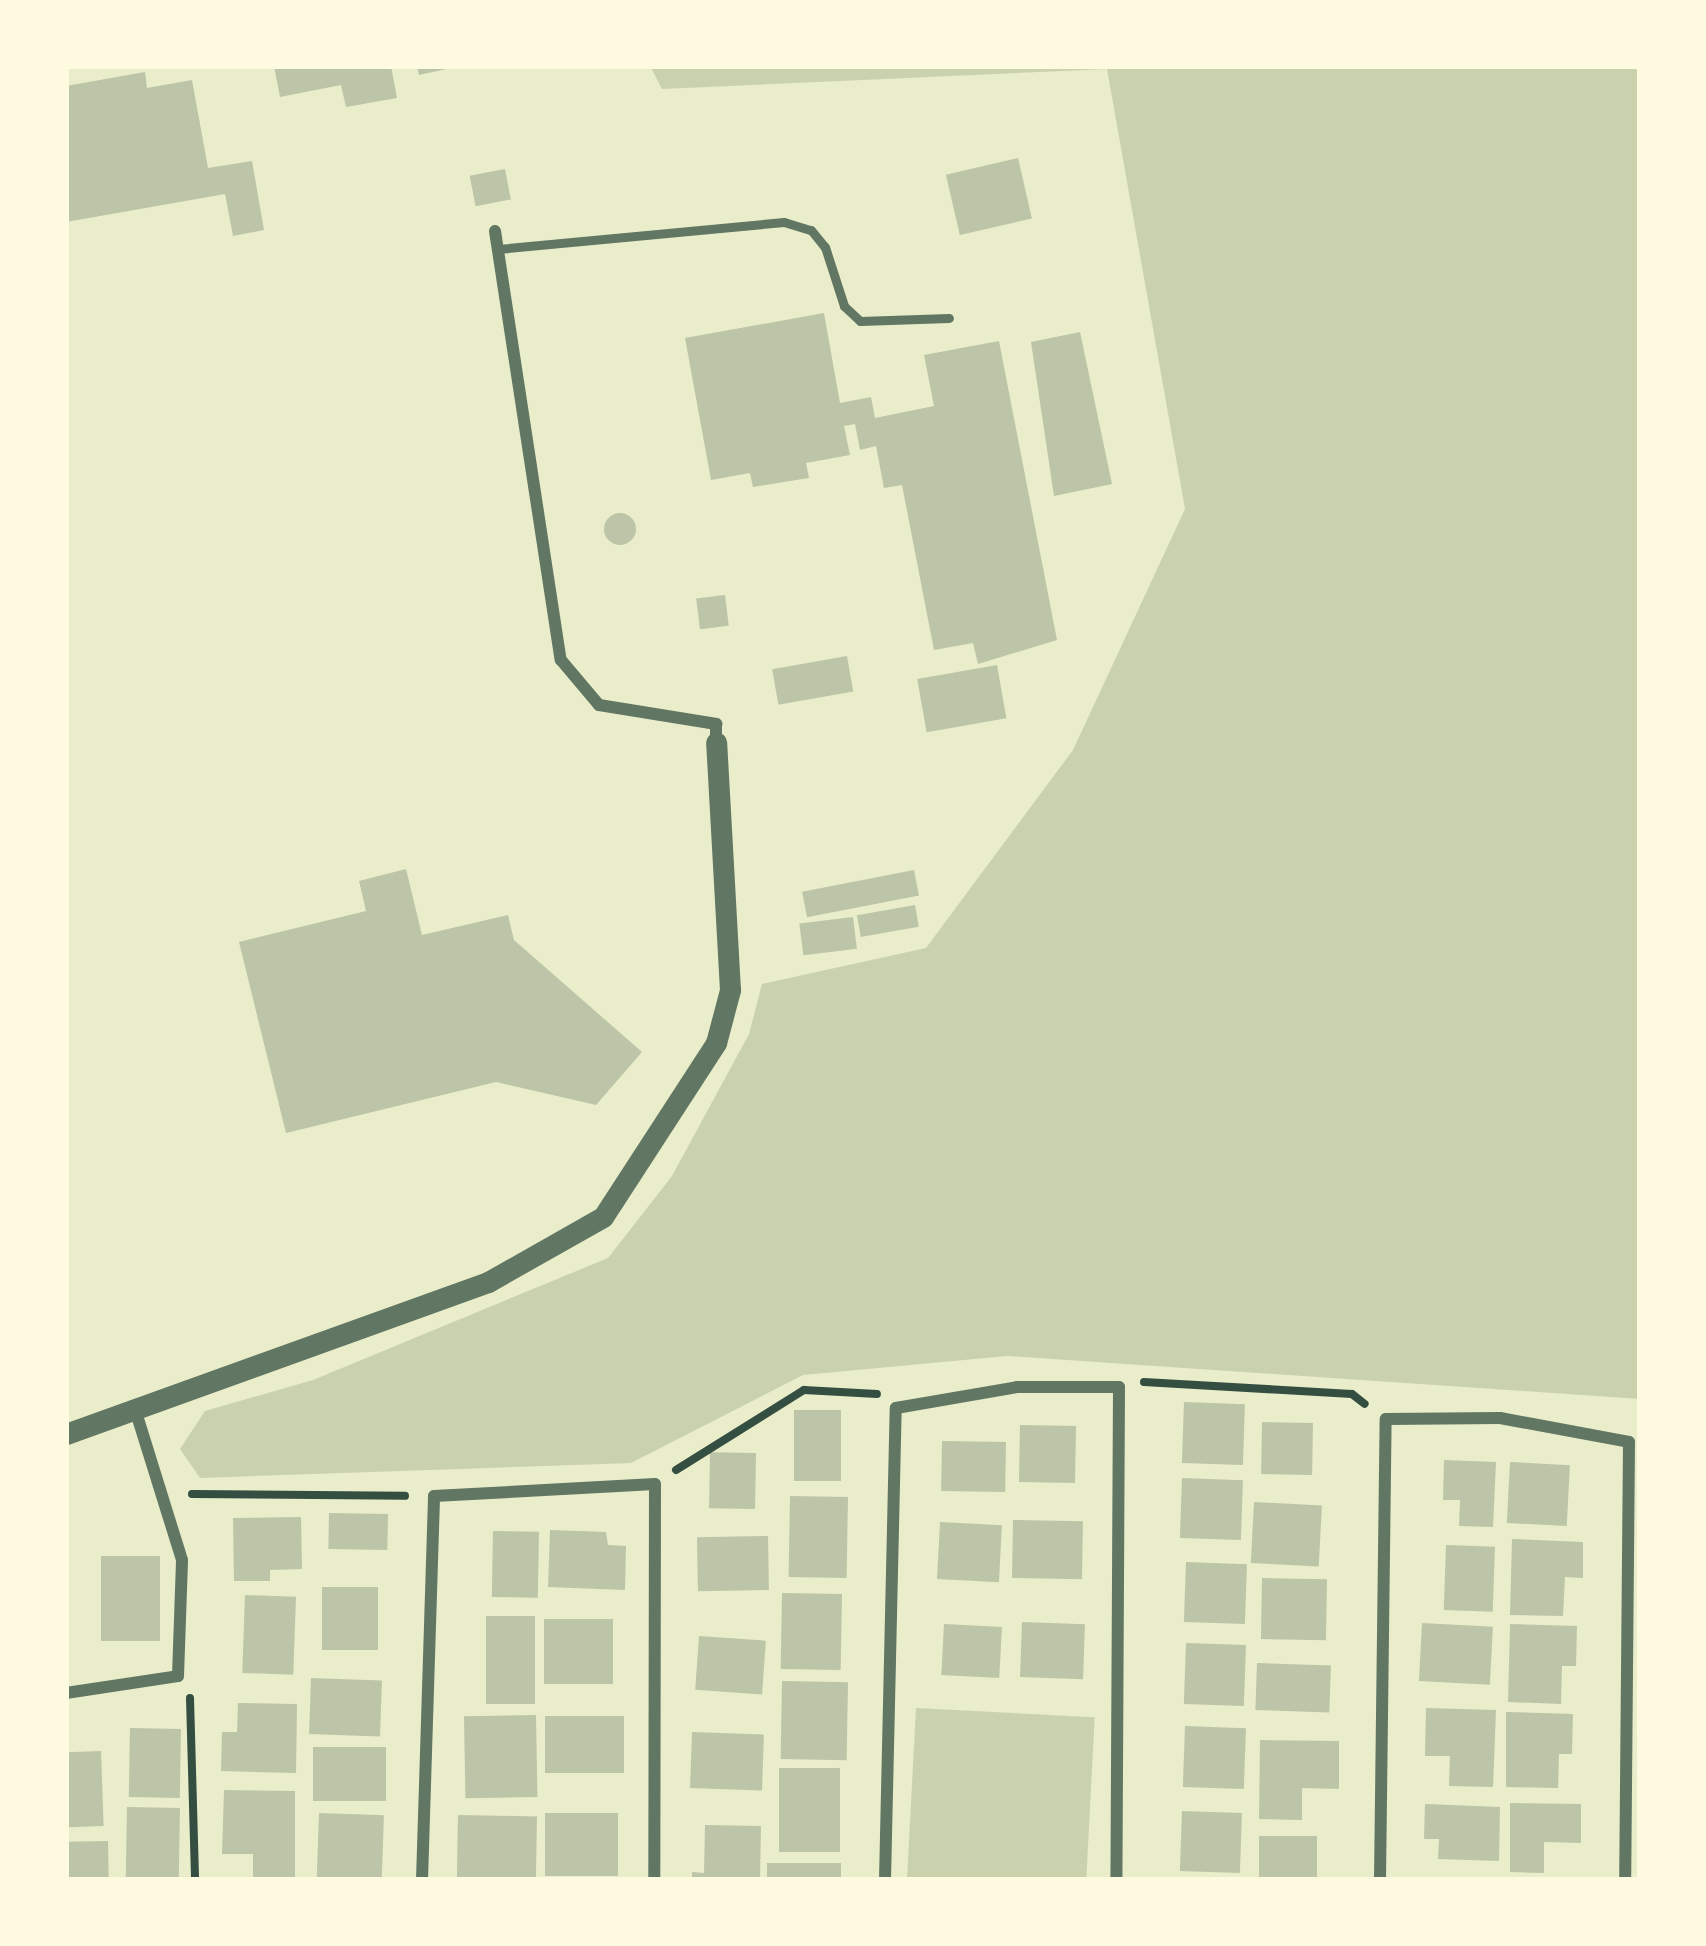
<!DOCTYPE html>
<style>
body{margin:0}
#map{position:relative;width:1706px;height:1946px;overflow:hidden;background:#e9edc9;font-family:Roboto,sans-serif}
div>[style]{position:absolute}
.green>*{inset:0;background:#cad2ad;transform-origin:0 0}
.building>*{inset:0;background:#bcc5a7;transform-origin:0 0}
.round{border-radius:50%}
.path>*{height:8px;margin:-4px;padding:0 4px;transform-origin:4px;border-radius:4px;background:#344e41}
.service>*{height:9px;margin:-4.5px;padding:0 4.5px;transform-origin:4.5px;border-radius:4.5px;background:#617663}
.minor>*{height:12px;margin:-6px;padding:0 6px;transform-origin:6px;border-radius:6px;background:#617663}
.tertiary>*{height:21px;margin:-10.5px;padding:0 10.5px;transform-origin:10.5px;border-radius:10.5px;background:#617663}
span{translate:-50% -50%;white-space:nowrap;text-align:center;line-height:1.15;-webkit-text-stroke:12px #fefae0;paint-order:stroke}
.frame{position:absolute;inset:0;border:69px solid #fefae0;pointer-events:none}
</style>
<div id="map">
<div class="green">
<i style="clip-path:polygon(650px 66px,1640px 66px,1640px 1399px,1007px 1356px,803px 1375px,631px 1463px,200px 1478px,180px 1449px,205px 1411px,313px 1380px,608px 1258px,672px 1176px,749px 1034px,762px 984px,926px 948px,1073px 750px,1185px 509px,1107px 69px,662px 89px)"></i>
<i style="left:916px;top:1708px;width:179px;height:172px;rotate:3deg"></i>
</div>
<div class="building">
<i style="clip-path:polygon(274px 66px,391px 66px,397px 98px,346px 107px,341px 85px,280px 97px)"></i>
<i style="clip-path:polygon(417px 66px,451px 66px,451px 68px,419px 75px)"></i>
<i style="clip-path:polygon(145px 72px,147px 88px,192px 80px,208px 168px,252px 161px,264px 230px,233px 236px,225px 194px,66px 222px,66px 86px)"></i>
<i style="left:1018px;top:158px;width:62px;height:74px;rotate:77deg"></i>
<i style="left:505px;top:169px;width:31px;height:36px;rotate:79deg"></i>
<i style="clip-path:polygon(824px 313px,840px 403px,871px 397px,875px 418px,934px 406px,924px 355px,999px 341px,1057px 640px,978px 664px,973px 643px,934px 650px,902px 485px,884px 488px,876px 446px,860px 450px,855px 424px,844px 426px,850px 455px,806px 463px,809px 478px,753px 487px,750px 473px,711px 480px,685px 338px)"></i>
<i style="clip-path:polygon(1080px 332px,1112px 484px,1054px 496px,1031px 342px)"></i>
<i class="round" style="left:604px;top:513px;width:32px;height:32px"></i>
<i style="left:725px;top:595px;width:31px;height:29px;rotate:83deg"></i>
<i style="left:847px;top:656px;width:36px;height:76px;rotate:80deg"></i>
<i style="left:997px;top:665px;width:54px;height:81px;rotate:80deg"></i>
<i style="clip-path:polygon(406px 869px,422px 935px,508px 915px,514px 940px,642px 1052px,596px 1105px,496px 1082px,286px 1133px,239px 942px,366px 911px,359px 881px)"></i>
<i style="left:914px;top:870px;width:26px;height:114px;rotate:79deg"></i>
<i style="left:915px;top:905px;width:22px;height:59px;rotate:80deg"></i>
<i style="left:853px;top:917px;width:32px;height:54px;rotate:83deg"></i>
<i style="left:1184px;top:1402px;width:61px;height:61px;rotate:2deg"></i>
<i style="left:794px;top:1410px;width:47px;height:71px"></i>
<i style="left:1262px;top:1422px;width:51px;height:52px;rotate:1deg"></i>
<i style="left:1020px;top:1425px;width:56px;height:57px;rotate:1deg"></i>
<i style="left:942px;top:1441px;width:64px;height:50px;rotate:1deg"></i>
<i style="left:756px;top:1453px;width:56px;height:46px;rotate:91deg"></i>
<i style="clip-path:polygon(1444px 1460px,1496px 1462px,1493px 1527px,1459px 1526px,1460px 1500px,1443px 1500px)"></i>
<i style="left:1510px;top:1462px;width:60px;height:61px;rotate:3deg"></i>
<i style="left:1182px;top:1478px;width:61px;height:60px;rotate:2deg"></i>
<i style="left:790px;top:1496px;width:58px;height:81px;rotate:1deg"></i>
<i style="left:1254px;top:1502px;width:68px;height:61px;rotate:3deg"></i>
<i style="left:329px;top:1513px;width:59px;height:36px;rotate:1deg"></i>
<i style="clip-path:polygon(301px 1517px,302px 1569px,270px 1570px,270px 1581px,234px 1581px,233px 1518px)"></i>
<i style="left:1013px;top:1520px;width:70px;height:58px;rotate:1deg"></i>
<i style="left:940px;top:1522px;width:62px;height:57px;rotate:3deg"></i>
<i style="clip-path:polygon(550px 1530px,606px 1532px,608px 1545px,626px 1546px,625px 1590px,548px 1587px)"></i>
<i style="left:493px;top:1531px;width:46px;height:66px;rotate:1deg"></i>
<i style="left:768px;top:1536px;width:54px;height:71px;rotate:89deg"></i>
<i style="clip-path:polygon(1512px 1539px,1583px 1542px,1583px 1578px,1565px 1577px,1563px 1616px,1510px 1615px)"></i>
<i style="left:1446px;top:1545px;width:49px;height:65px;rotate:2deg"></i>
<i style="left:101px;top:1556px;width:59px;height:85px"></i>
<i style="left:1186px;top:1562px;width:61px;height:60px;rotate:2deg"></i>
<i style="left:1262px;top:1578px;width:65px;height:61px;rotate:1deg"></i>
<i style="left:322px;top:1587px;width:56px;height:63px"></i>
<i style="left:782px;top:1593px;width:60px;height:76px;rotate:1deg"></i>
<i style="left:245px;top:1595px;width:51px;height:78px;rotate:2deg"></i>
<i style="left:486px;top:1616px;width:49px;height:88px"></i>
<i style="left:544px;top:1619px;width:69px;height:65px"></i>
<i style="left:1022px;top:1622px;width:63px;height:55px;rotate:2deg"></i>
<i style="left:1422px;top:1623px;width:71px;height:58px;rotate:3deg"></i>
<i style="left:944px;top:1624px;width:58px;height:51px;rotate:3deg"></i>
<i style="clip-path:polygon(1510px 1624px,1577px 1626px,1576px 1666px,1562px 1666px,1561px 1704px,1508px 1702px)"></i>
<i style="left:699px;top:1636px;width:67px;height:54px;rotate:4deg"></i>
<i style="left:1186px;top:1643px;width:60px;height:61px;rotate:2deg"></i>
<i style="left:1257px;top:1663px;width:74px;height:47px;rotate:2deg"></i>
<i style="left:311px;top:1678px;width:71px;height:56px;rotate:2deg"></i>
<i style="left:782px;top:1681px;width:66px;height:78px;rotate:1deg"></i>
<i style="clip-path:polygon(238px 1703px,297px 1704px,296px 1773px,221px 1771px,222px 1732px,237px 1732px)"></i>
<i style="clip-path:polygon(1426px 1708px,1496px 1710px,1493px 1787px,1449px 1786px,1450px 1756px,1425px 1756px)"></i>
<i style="clip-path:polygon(1506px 1712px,1573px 1714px,1572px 1754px,1559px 1754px,1558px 1788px,1506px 1787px)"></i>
<i style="left:536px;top:1715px;width:82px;height:72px;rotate:89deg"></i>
<i style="left:545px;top:1716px;width:79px;height:57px"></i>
<i style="left:1185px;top:1726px;width:61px;height:61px;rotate:2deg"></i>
<i style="left:130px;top:1728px;width:51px;height:69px;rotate:1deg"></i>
<i style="left:692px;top:1732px;width:72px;height:56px;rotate:2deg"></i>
<i style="clip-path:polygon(1260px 1740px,1339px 1741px,1339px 1789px,1302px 1788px,1302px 1820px,1259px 1819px)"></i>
<i style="left:313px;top:1747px;width:73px;height:54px"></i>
<i style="left:101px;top:1751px;width:75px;height:35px;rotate:88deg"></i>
<i style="left:779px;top:1768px;width:61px;height:84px"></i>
<i style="clip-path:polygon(224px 1790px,295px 1791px,295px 1879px,253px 1879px,253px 1854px,222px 1854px)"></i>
<i style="clip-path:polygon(1510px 1803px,1581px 1804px,1581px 1843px,1544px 1842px,1544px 1873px,1510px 1872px)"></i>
<i style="clip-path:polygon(1425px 1804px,1500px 1807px,1499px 1861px,1438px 1859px,1439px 1839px,1424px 1839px)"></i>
<i style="left:127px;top:1807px;width:53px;height:73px;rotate:1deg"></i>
<i style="left:1182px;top:1811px;width:60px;height:60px;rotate:2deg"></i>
<i style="left:319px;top:1813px;width:65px;height:64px;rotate:2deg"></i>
<i style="left:545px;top:1813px;width:73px;height:63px"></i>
<i style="left:458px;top:1815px;width:79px;height:64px;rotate:1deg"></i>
<i style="clip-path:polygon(705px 1825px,761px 1826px,760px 1880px,692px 1880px,692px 1872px,704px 1873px)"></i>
<i style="left:1259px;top:1836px;width:58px;height:44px"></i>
<i style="left:108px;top:1841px;width:39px;height:42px;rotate:89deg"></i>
<i style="left:767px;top:1863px;width:74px;height:17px"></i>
</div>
<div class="path">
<i style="left:1144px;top:1382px;width:208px;rotate:3.3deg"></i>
<i style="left:1352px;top:1394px;width:16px;rotate:38deg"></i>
<i style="left:676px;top:1470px;width:151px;rotate:-32deg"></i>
<i style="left:804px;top:1390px;width:73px;rotate:3.1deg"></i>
<i style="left:192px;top:1494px;width:213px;rotate:0.5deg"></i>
<i style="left:190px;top:1698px;width:182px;rotate:88.4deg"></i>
</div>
<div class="service">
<i style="left:498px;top:249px;width:287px;rotate:-5.4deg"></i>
<i style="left:784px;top:222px;width:28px;rotate:17deg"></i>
<i style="left:811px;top:230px;width:22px;rotate:51deg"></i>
<i style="left:825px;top:247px;width:62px;rotate:72.1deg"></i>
<i style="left:844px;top:306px;width:22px;rotate:43deg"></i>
<i style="left:860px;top:321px;width:89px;rotate:-1.9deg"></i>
</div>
<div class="minor">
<i style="left:495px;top:231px;width:434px;rotate:81.3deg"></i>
<i style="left:561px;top:660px;width:59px;rotate:49.8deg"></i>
<i style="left:599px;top:705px;width:119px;rotate:9.2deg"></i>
<i style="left:716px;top:724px;width:18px;rotate:90deg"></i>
<i style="left:66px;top:1693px;width:113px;rotate:-8.6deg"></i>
<i style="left:178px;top:1676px;width:116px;rotate:-88deg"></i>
<i style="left:182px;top:1560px;width:158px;rotate:-107.3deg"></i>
<i style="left:422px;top:1880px;width:384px;rotate:-88.2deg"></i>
<i style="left:434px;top:1496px;width:221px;rotate:-3.1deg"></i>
<i style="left:655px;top:1484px;width:396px;rotate:90.1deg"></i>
<i style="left:885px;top:1880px;width:472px;rotate:-88.7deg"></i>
<i style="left:896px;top:1408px;width:123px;rotate:-9.8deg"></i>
<i style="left:1017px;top:1387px;width:102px"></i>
<i style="left:1119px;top:1387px;width:493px;rotate:90.3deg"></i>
<i style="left:1380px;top:1880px;width:461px;rotate:-89.3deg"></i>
<i style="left:1386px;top:1419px;width:114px;rotate:-0.5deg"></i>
<i style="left:1500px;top:1418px;width:131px;rotate:10.5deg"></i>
<i style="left:1629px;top:1442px;width:438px;rotate:90.5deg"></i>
</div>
<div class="tertiary">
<i style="left:66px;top:1434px;width:449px;rotate:-19.8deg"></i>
<i style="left:488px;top:1282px;width:132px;rotate:-29.5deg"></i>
<i style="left:603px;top:1217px;width:207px;rotate:-57deg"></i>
<i style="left:716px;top:1043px;width:55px;rotate:-75.2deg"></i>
<i style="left:730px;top:990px;width:248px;rotate:-93.2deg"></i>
</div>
<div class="frame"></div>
</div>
